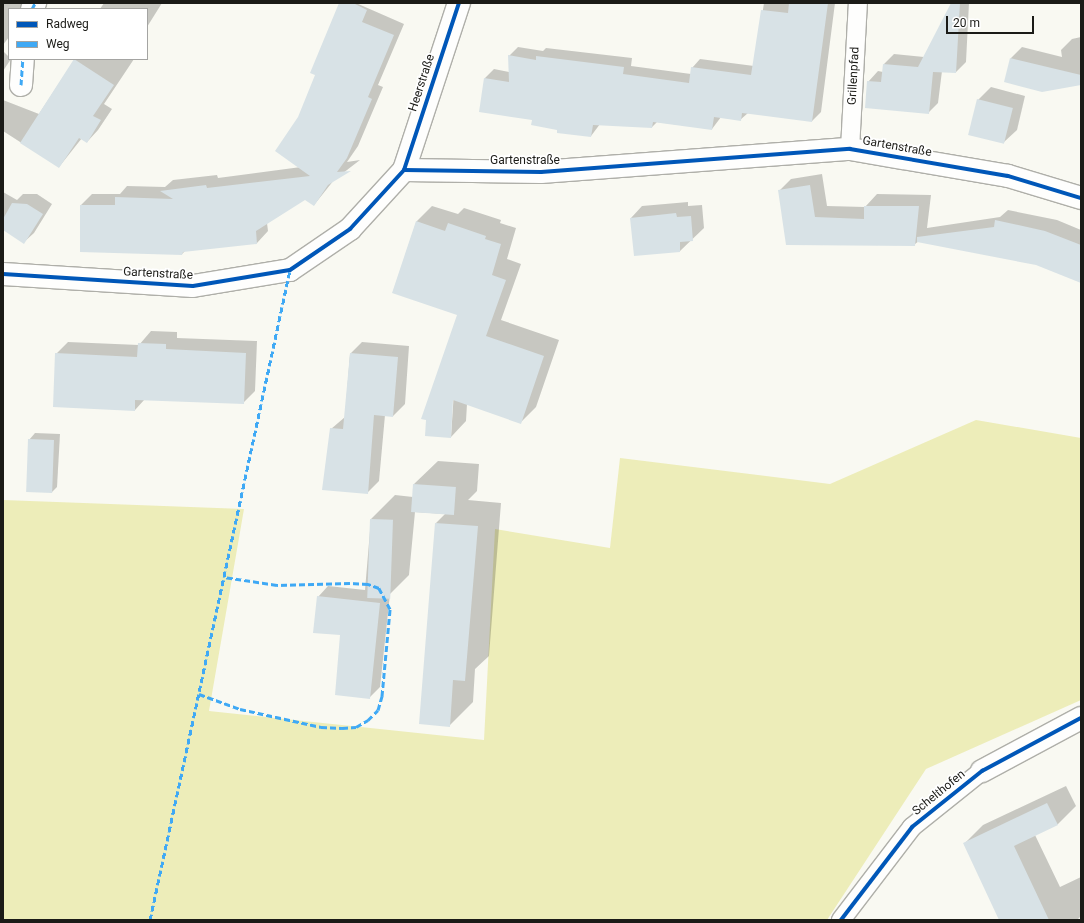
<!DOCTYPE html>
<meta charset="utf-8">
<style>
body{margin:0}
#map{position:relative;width:1084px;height:923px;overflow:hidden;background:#f9f9f2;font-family:Roboto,sans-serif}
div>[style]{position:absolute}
.green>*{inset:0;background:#ededb9}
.shadow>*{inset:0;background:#0003}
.building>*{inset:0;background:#d8e2e6;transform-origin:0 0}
.roads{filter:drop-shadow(1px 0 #afafa9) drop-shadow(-1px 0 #afafa9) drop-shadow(0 1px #afafa9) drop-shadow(0 -1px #afafa9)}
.lane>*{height:18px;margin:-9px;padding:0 9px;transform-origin:9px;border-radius:9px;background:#fefefd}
.street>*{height:22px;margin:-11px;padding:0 11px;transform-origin:11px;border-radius:11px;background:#fefefd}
.quiet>*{height:3px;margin-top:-1.5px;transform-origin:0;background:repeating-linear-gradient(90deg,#3fa9f5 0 6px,transparent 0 9px)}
.cycleway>*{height:4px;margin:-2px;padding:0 2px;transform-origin:2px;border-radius:2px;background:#0057b8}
span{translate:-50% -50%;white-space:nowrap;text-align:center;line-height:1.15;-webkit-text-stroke:3.5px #fff;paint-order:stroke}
.street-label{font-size:12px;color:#1b1b17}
.frame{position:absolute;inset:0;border:4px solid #1b1b17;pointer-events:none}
.legend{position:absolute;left:8px;top:8px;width:140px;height:52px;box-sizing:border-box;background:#fff;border:1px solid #a4a4a2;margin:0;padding:5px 7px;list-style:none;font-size:12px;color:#1b1b17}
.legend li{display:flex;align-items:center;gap:8px;height:20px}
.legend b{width:20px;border:1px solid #a4a4a2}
.scale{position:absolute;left:946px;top:16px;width:88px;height:18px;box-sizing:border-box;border:2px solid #1b1b17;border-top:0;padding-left:5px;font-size:12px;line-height:14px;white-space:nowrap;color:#1b1b17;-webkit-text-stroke:3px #fff;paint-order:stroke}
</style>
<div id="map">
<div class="green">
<i style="clip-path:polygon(976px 420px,1081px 438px,1081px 700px,926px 769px,827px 920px,3px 920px,3px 500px,244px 509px,209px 711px,484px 740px,495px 529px,610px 548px,620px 458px,830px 484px)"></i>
</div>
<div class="shadow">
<i style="clip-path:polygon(3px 3px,21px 3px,29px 8px,9px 9px,9px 37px,3px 45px)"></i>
<i style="clip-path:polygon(104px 3px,162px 3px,147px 27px,147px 9px,100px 9px)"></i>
<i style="clip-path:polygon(345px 3px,356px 3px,404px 24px,378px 85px,383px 87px,358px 146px,347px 162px,360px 160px,334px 180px,314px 205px,305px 199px,267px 223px,268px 231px,257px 243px,185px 251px,182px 254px,81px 251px,81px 205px,92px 194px,120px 194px,127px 186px,165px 187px,173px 180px,217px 175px,218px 178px,301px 167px,299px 118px)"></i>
<i style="clip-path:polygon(764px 3px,835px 3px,821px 112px,812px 121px,748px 113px,740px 120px,721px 117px,712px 129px,657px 122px,652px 127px,600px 124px,591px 136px,558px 129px,533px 119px,480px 111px,485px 78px,494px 69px,509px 72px,509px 56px,518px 47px,543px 51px,546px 48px,632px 58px,631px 66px,691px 74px,692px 68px,700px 59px,754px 66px)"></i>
<i style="clip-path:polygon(952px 3px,969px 3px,966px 62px,956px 72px,942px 71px,938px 103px,928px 113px,868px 82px,878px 71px,883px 72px,884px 64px,894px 54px,924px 57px)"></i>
<i style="clip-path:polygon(1081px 37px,1081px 84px,1005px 82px,1011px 58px,1022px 47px,1062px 57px,1061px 50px,1072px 39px)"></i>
<i style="clip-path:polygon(3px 51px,11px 59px,3px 71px)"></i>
<i style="clip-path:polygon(75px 59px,134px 59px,104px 104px,112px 109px,98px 130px,87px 142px,82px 138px,59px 167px,3px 131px,3px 100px,39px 114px)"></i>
<i style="clip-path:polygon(991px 87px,1025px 96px,1017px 130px,1004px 142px,978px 100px)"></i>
<i style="clip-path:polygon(822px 174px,827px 206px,865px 207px,877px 194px,931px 195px,927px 228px,1000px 217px,1008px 210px,1057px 220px,1081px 230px,1081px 282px,1036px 264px,919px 241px,915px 244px,787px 244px,779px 191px,791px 179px)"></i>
<i style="clip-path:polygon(3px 192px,17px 200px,23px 194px,37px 194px,52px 204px,34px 233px,24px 242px,3px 229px)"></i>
<i style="clip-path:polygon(688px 202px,688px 206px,702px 205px,704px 228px,680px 251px,631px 218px,642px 206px)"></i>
<i style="clip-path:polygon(432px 206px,458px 214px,464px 208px,501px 220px,500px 223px,516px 228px,507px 259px,521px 264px,501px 320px,559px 340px,536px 407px,521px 422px,467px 404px,466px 421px,451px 437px,459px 314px,416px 222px)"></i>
<i style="clip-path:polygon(151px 331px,177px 332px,177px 338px,257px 341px,255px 391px,243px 403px,145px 399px,135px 410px,56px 354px,68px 342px,139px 345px)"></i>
<i style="clip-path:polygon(362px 342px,409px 346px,405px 404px,393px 416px,385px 415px,379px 481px,367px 493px,331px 429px,345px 417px,350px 354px)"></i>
<i style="clip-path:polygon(35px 433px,60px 434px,57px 487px,51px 493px,29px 440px)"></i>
<i style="clip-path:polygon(438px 461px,479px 464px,477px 491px,468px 500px,501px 503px,489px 656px,475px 669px,473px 702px,449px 726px,436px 523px,445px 514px,415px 512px,409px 575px,390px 594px,380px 687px,370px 697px,341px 634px,318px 597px,328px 586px,365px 590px,371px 519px,395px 495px,413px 497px,414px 484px)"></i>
<i style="clip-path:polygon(1066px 786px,1076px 806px,1058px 824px,1035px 835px,1060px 887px,1081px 877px,1081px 916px,1077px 920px,1000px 920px,965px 843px,983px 825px)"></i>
</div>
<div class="building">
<i style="clip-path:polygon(339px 3px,353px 3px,367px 10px,362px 22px,394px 35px,368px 97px,372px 99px,347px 158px,337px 172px,351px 171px,328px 185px,314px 206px,305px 200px,256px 231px,257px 244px,183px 252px,182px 255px,80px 252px,80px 205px,115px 205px,115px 197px,173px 199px,160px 191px,206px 185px,207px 188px,310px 176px,275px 151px,298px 117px,315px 75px,310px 73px)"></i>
<i style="clip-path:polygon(789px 3px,828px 3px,812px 122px,742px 113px,741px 121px,714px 117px,712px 130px,653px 122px,652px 128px,593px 125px,591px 137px,557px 133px,557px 130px,531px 125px,532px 120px,479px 112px,484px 78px,509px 82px,508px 55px,536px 60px,536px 56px,624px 67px,623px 74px,689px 83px,691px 67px,751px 75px,761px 10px,788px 13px)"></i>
<i style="clip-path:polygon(951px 3px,960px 3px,956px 73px,933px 72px,929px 114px,865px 108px,867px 81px,881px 82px,883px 64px,918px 67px)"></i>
<i style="clip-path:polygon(1010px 58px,1081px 75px,1081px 85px,1042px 92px,1004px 82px)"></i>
<i style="clip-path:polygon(74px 59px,114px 85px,93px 116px,101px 120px,87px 143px,79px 138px,59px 168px,20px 143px)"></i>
<i style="left:977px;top:99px;width:37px;height:37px;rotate:14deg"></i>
<i style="clip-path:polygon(810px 185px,815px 217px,864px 219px,864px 206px,919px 206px,915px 246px,786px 245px,778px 190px)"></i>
<i style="clip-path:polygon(12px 203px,27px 204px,43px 214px,24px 244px,3px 230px,3px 219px)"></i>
<i style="clip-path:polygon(676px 213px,677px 217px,691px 216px,693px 241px,680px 242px,680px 252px,634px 256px,630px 218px)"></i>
<i style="clip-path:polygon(995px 220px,1045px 231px,1081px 245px,1081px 283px,1036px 265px,917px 242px,917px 237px,994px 227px)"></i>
<i style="clip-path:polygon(416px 221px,445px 231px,448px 223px,486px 236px,485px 239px,501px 244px,492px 275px,506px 280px,486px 336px,544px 356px,521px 424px,453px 400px,451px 438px,425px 436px,426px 420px,421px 419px,457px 315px,392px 293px)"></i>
<i style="clip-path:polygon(138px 343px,166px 344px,166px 349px,246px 353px,244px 404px,135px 400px,135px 411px,53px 407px,55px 353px,137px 357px)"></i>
<i style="clip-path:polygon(350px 353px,398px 357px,393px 417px,374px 415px,368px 494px,322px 490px,330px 428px,343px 429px)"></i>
<i style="left:28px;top:439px;width:26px;height:53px;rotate:2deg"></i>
<i style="left:413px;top:484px;width:43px;height:28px;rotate:4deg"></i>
<i style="left:370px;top:519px;width:23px;height:79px;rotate:2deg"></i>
<i style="clip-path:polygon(435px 523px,478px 526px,465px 681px,453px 680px,450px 727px,419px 724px)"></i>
<i style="clip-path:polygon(317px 596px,380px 603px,370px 699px,335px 695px,340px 635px,313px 633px)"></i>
<i style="clip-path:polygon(1047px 803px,1058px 825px,1014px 846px,1049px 920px,999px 920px,963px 843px)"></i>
</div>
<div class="roads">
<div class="lane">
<i style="left:850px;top:149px;width:146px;rotate:-86.9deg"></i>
<i style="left:841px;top:920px;width:117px;rotate:-52.6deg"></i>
<i style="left:912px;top:827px;width:90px;rotate:-38.7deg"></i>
</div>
<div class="street">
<i style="left:32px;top:9px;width:7px;rotate:-63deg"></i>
<i style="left:21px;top:85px;width:26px;rotate:-86deg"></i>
<i style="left:404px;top:170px;width:137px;rotate:0.8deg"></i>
<i style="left:541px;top:172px;width:310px;rotate:-4.3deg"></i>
<i style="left:850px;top:149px;width:160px;rotate:9.7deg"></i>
<i style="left:1008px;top:176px;width:76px;rotate:16.8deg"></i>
<i style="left:3px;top:274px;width:190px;rotate:3.6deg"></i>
<i style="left:193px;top:286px;width:98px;rotate:-9.4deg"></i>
<i style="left:290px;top:270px;width:73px;rotate:-34.3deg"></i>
<i style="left:350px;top:229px;width:80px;rotate:-47.5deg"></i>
<i style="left:404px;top:170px;width:176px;rotate:-71.8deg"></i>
<i style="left:982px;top:771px;width:112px;rotate:-28.2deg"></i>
</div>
</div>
<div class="quiet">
<i style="left:32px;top:9px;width:7px;rotate:-63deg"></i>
<i style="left:21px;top:85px;width:26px;rotate:-86deg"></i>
<i style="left:199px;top:694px;width:44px;rotate:20.1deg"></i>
<i style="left:240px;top:709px;width:83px;rotate:12.5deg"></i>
<i style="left:321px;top:727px;width:21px;rotate:3deg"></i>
<i style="left:342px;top:728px;width:14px;rotate:-4deg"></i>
<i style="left:356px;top:727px;width:14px;rotate:-30deg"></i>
<i style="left:368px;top:720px;width:14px;rotate:-45deg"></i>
<i style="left:378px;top:710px;width:15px;rotate:-74deg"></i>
<i style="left:382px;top:696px;width:87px;rotate:-84.7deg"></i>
<i style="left:390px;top:609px;width:24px;rotate:-118deg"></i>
<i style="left:379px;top:588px;width:12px;rotate:-160deg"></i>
<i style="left:368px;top:584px;width:18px;rotate:-177deg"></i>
<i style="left:350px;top:583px;width:73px;rotate:178.4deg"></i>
<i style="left:277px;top:585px;width:54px;rotate:-171.4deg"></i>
<i style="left:150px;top:920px;width:665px;rotate:-77.85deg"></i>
</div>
<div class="cycleway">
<i style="left:404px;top:170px;width:137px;rotate:0.8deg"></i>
<i style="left:541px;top:172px;width:310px;rotate:-4.3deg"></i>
<i style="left:850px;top:149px;width:160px;rotate:9.7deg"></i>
<i style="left:1008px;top:176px;width:76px;rotate:16.8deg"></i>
<i style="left:3px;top:274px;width:190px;rotate:3.6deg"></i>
<i style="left:193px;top:286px;width:98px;rotate:-9.4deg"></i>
<i style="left:290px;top:270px;width:73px;rotate:-34.3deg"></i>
<i style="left:350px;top:229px;width:80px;rotate:-47.5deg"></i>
<i style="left:404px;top:170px;width:176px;rotate:-71.8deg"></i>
<i style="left:841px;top:920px;width:117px;rotate:-52.6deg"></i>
<i style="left:912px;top:827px;width:90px;rotate:-38.7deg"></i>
<i style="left:982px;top:771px;width:112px;rotate:-28.2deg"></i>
</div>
<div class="street-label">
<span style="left:854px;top:76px;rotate:-87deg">Grillenpfad</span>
<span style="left:422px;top:83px;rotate:-72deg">Heerstraße</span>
<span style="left:897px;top:147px;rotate:10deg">Gartenstraße</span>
<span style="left:525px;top:161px">Gartenstraße</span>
<span style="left:158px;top:274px;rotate:3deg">Gartenstraße</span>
<span style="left:939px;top:793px;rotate:-39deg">Schelthofen</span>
</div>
<div class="frame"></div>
<ul class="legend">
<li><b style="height:5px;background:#0057b8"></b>Radweg</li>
<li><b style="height:5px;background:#3fa9f5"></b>Weg</li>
</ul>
<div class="scale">20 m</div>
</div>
